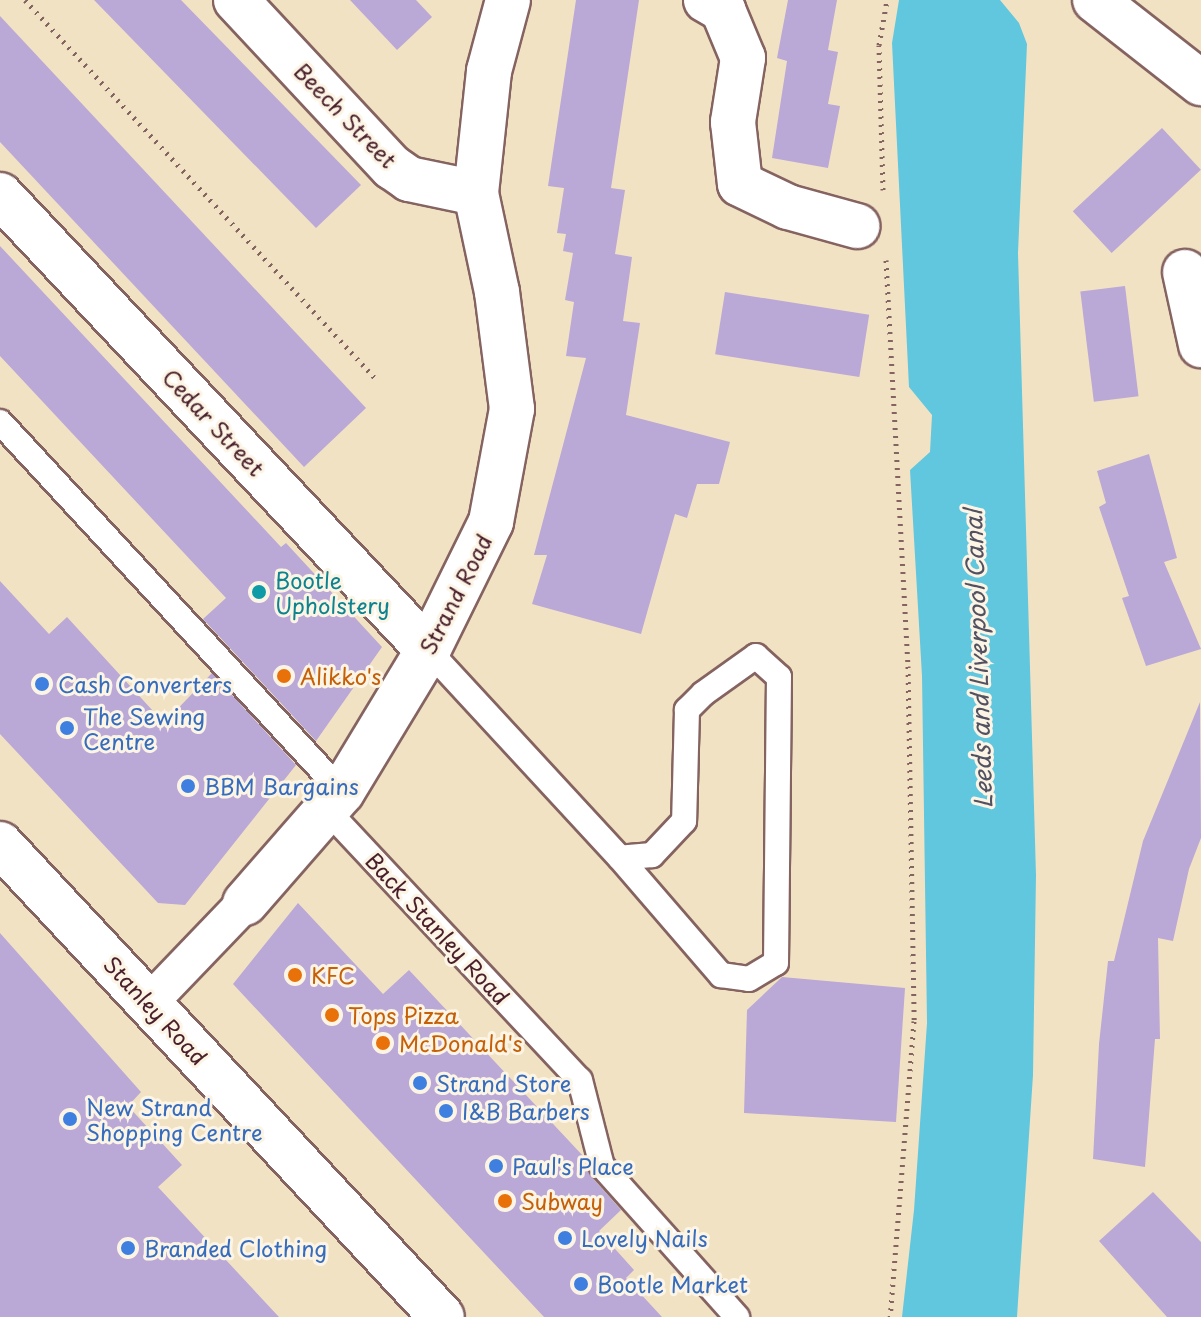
<!DOCTYPE html>
<style>
body{margin:0}
#map{position:relative;width:1201px;height:1317px;overflow:hidden;background:#f2e2c4;font-family:"Playpen Sans",sans-serif}
div>[style]{position:absolute}
.water>*{inset:0;background:#61c7de}
.building>*{inset:0;background:#baa8d6;transform-origin:0 0}
.path>*{height:5px;margin-top:-2.5px;transform-origin:0;background:repeating-linear-gradient(90deg,#856361 0 2px,transparent 0 8px)}
.roads{filter:drop-shadow(2px 0 #856361) drop-shadow(-2px 0 #856361) drop-shadow(0 2px #856361) drop-shadow(0 -2px #856361)}
.service>*{height:24px;margin:-12px;padding:0 12px;transform-origin:12px;border-radius:12px;background:#fff}
.pedestrian>*{height:36px;margin:-18px;padding:0 18px;transform-origin:18px;border-radius:18px;background:#fff}
.minor>*{height:44px;margin:-22px;padding:0 22px;transform-origin:22px;border-radius:22px;background:#fff}
.primary>*{height:44px;margin:-22px;padding:0 22px;transform-origin:22px;border-radius:22px;background:#fff}
.dots>*{width:22px;height:22px;translate:-50% -50%;box-sizing:border-box;border:4px solid #fcf5e5;border-radius:50%}
span{translate:-50% -50%;white-space:nowrap;text-align:center;line-height:1.15;-webkit-text-stroke:6px #fcf5e5;paint-order:stroke}
.street-label{font-size:22px;color:#4a1f2b}
.culture-label{font-size:22px;color:#0d838f}
.left{translate:0 -50%;text-align:left}
.food-label{font-size:22px;color:#c56008}
.shop-label{font-size:22px;color:#366cbe}
.water-label{font-size:24px;color:#515161;font-style:italic}
</style>
<div id="map">
<div class="water">
<i style="clip-path:polygon(899px 0,1000px 0,1019px 23px,1027px 44px,1018px 253px,1036px 875px,1033px 1075px,1017px 1317px,902px 1317px,914px 1210px,927px 1023px,922px 676px,910px 470px,930px 452px,932px 415px,909px 387px,892px 43px)"></i>
</div>
<div class="building">
<i style="clip-path:polygon(94px 0,181px 0,361px 185px,316px 228px)"></i>
<i style="clip-path:polygon(350px 0,416px 0,432px 17px,397px 50px)"></i>
<i style="clip-path:polygon(576px 0,639px 0,611px 188px,625px 190px,615px 254px,632px 257px,623px 321px,640px 323px,626px 415px,730px 442px,719px 484px,697px 484px,687px 518px,675px 514px,641px 634px,532px 604px,547px 555px,534px 555px,586px 358px,566px 356px,574px 302px,565px 300px,573px 253px,563px 251px,566px 234px,557px 233px,564px 188px,548px 186px)"></i>
<i style="clip-path:polygon(788px 0,837px 0,828px 50px,838px 52px,828px 104px,840px 106px,828px 168px,772px 158px,787px 61px,777px 58px)"></i>
<i style="clip-path:polygon(0 16px,366px 408px,304px 467px,0 142px)"></i>
<i style="left:1162px;top:128px;width:57px;height:122px;rotate:47deg"></i>
<i style="clip-path:polygon(0 246px,281px 547px,286px 543px,382px 647px,316px 741px,203px 619px,226px 598px,0 356px)"></i>
<i style="left:1125px;top:286px;width:111px;height:45px;rotate:83deg"></i>
<i style="left:725px;top:292px;width:146px;height:63px;rotate:9deg"></i>
<i style="clip-path:polygon(1149px 454px,1177px 558px,1164px 562px,1201px 649px,1146px 666px,1122px 598px,1129px 596px,1099px 507px,1106px 503px,1097px 471px)"></i>
<i style="clip-path:polygon(0 581px,49px 634px,67px 617px,164px 723px,212px 673px,296px 765px,185px 905px,158px 903px,0 734px)"></i>
<i style="clip-path:polygon(1200px 702px,1201px 838px,1189px 869px,1173px 941px,1158px 938px,1160px 1039px,1155px 1039px,1145px 1167px,1093px 1159px,1099px 1044px,1108px 961px,1114px 961px,1143px 841px)"></i>
<i style="clip-path:polygon(298px 903px,383px 994px,409px 970px,584px 1157px,590px 1175px,621px 1210px,599px 1231px,634px 1270px,626px 1278px,662px 1317px,544px 1317px,233px 984px)"></i>
<i style="clip-path:polygon(0 933px,141px 1092px,128px 1106px,182px 1165px,158px 1187px,279px 1317px,0 1317px)"></i>
<i style="clip-path:polygon(782px 977px,905px 988px,896px 1122px,744px 1113px,747px 1010px)"></i>
<i style="clip-path:polygon(1153px 1192px,1201px 1242px,1201px 1317px,1167px 1317px,1099px 1241px)"></i>
</div>
<div class="path">
<i style="left:25px;top:0;width:515px;rotate:47.2deg"></i>
<i style="left:883px;top:190px;width:145px;rotate:-91.6deg"></i>
<i style="left:879px;top:45px;width:46px;rotate:-79.9deg"></i>
<i style="left:886px;top:260px;width:407px;rotate:86.9deg"></i>
<i style="left:908px;top:666px;width:355px;rotate:89deg"></i>
<i style="left:914px;top:1021px;width:297px;rotate:94.6deg"></i>
</div>
<div class="roads">
<div class="service">
<i style="left:0;top:422px;width:504px;rotate:47.25deg"></i>
<i style="left:428px;top:650px;width:283px;rotate:47.3deg"></i>
<i style="left:620px;top:858px;width:155px;rotate:49.2deg"></i>
<i style="left:721px;top:975px;width:28px;rotate:8deg"></i>
<i style="left:749px;top:979px;width:31px;rotate:-31deg"></i>
<i style="left:776px;top:963px;width:286px;rotate:-89.4deg"></i>
<i style="left:779px;top:677px;width:31px;rotate:-138deg"></i>
<i style="left:756px;top:656px;width:65px;rotate:144.4deg"></i>
<i style="left:703px;top:694px;width:23px;rotate:135deg"></i>
<i style="left:687px;top:710px;width:111px;rotate:91.5deg"></i>
<i style="left:684px;top:821px;width:47px;rotate:133.3deg"></i>
<i style="left:652px;top:855px;width:32px;rotate:175deg"></i>
<i style="left:326px;top:809px;width:371px;rotate:46.9deg"></i>
<i style="left:580px;top:1080px;width:89px;rotate:75.7deg"></i>
<i style="left:602px;top:1166px;width:203px;rotate:48.2deg"></i>
</div>
<div class="pedestrian">
<i style="left:149px;top:1003px;width:139px;rotate:-46.2deg"></i>
</div>
<div class="minor">
<i style="left:236px;top:0;width:229px;rotate:47deg"></i>
<i style="left:392px;top:167px;width:21px;rotate:35deg"></i>
<i style="left:409px;top:179px;width:68px;rotate:11.8deg"></i>
<i style="left:706px;top:0;width:20px;rotate:30deg"></i>
<i style="left:723px;top:10px;width:52px;rotate:67.4deg"></i>
<i style="left:743px;top:58px;width:65px;rotate:98.9deg"></i>
<i style="left:733px;top:122px;width:62px;rotate:83.6deg"></i>
<i style="left:740px;top:184px;width:53px;rotate:25.6deg"></i>
<i style="left:788px;top:207px;width:72px;rotate:15.4deg"></i>
<i style="left:1095px;top:0;width:135px;rotate:38.1deg"></i>
<i style="left:0;top:195px;width:625px;rotate:46.75deg"></i>
<i style="left:1185px;top:272px;width:75px;rotate:77.6deg"></i>
<i style="left:245px;top:903px;width:147px;rotate:-48.9deg"></i>
<i style="left:342px;top:792px;width:166px;rotate:-58.8deg"></i>
<i style="left:428px;top:650px;width:143px;rotate:-63.8deg"></i>
<i style="left:491px;top:522px;width:115px;rotate:-79.5deg"></i>
<i style="left:512px;top:409px;width:118px;rotate:-97.3deg"></i>
<i style="left:497px;top:292px;width:101px;rotate:-102deg"></i>
<i style="left:476px;top:193px;width:123px;rotate:-83.9deg"></i>
<i style="left:489px;top:71px;width:73px;rotate:-75deg"></i>
</div>
<div class="primary">
<i style="left:0;top:844px;width:647px;rotate:46.94deg"></i>
</div>
</div>
<div class="dots">
<i style="left:259px;top:592px;background:#0f9aa8"></i>
<i style="left:284px;top:676px;background:#e8710a"></i>
<i style="left:42px;top:684px;background:#3f7fe0"></i>
<i style="left:67px;top:728px;background:#3f7fe0"></i>
<i style="left:188px;top:786px;background:#3f7fe0"></i>
<i style="left:295px;top:975px;background:#e8710a"></i>
<i style="left:332px;top:1015px;background:#e8710a"></i>
<i style="left:383px;top:1043px;background:#e8710a"></i>
<i style="left:420px;top:1083px;background:#3f7fe0"></i>
<i style="left:446px;top:1111px;background:#3f7fe0"></i>
<i style="left:70px;top:1119px;background:#3f7fe0"></i>
<i style="left:496px;top:1166px;background:#3f7fe0"></i>
<i style="left:505px;top:1201px;background:#e8710a"></i>
<i style="left:565px;top:1238px;background:#3f7fe0"></i>
<i style="left:128px;top:1248px;background:#3f7fe0"></i>
<i style="left:581px;top:1284px;background:#3f7fe0"></i>
</div>
<div class="street-label">
<span style="left:346px;top:115px;rotate:46deg">Beech Street</span>
<span style="left:214px;top:422px;rotate:47deg">Cedar Street</span>
<span style="left:455px;top:594px;rotate:-63deg">Strand Road</span>
<span style="left:438px;top:928px;rotate:47deg">Back Stanley Road</span>
<span style="left:156px;top:1010px;rotate:47deg">Stanley Road</span>
</div>
<div class="culture-label">
<span class="left" style="left:275px;top:592px">Bootle<br>Upholstery</span>
</div>
<div class="food-label">
<span class="left" style="left:300px;top:676px">Alikko's</span>
<span class="left" style="left:311px;top:975px">KFC</span>
<span class="left" style="left:348px;top:1015px">Tops Pizza</span>
<span class="left" style="left:399px;top:1043px">McDonald's</span>
<span class="left" style="left:521px;top:1201px">Subway</span>
</div>
<div class="shop-label">
<span class="left" style="left:58px;top:684px">Cash Converters</span>
<span class="left" style="left:83px;top:728px">The Sewing<br>Centre</span>
<span class="left" style="left:204px;top:786px">BBM Bargains</span>
<span class="left" style="left:436px;top:1083px">Strand Store</span>
<span class="left" style="left:86px;top:1119px">New Strand<br>Shopping Centre</span>
<span class="left" style="left:462px;top:1111px">I&amp;B Barbers</span>
<span class="left" style="left:512px;top:1166px">Paul's Place</span>
<span class="left" style="left:581px;top:1238px">Lovely Nails</span>
<span class="left" style="left:144px;top:1248px">Branded Clothing</span>
<span class="left" style="left:597px;top:1284px">Bootle Market</span>
</div>
<div class="water-label">
<span style="left:978px;top:659px;rotate:-92deg">Leeds and Liverpool Canal</span>
</div>
</div>
